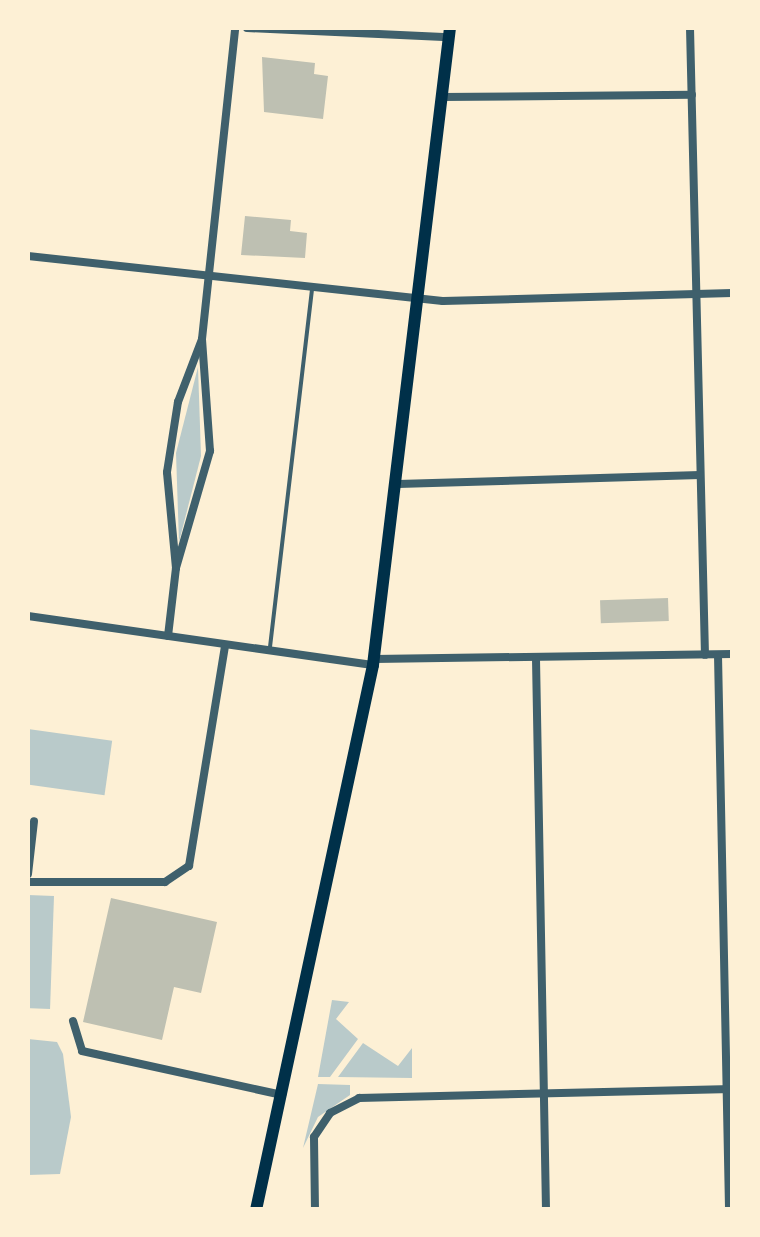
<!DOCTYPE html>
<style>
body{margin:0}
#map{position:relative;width:760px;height:1237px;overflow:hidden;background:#fdf0d5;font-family:Spectral,serif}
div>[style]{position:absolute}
.green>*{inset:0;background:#b9caca;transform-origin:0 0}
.building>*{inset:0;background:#bec0b2;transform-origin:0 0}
.service>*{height:4px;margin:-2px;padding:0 2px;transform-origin:2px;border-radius:2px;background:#3f606c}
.minor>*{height:8px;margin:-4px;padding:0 4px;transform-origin:4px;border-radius:4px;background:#3f606c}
.primary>*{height:12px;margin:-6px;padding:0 6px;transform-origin:6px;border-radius:6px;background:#003049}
span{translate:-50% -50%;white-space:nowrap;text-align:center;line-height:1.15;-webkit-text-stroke:10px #fdf0d5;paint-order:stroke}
.frame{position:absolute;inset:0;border:30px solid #fdf0d5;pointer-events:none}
</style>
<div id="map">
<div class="green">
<i style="clip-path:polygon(198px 367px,201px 456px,179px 542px,176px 453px)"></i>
<i style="left:28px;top:729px;width:85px;height:55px;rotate:8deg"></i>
<i style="left:54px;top:896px;width:113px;height:26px;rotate:92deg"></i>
<i style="clip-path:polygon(332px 1000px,349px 1002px,336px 1019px,358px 1039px,330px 1077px,318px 1077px)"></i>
<i style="clip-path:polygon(28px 1039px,57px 1042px,63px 1054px,71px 1117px,60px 1174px,28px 1175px)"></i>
<i style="clip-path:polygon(363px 1043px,398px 1066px,412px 1048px,412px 1078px,338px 1077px)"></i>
<i style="clip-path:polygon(318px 1084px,350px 1085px,350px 1095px,318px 1117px,303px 1148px)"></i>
</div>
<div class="building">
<i style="clip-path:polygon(262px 57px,315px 63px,314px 74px,328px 76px,323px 119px,264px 112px)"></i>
<i style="clip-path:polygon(245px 216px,291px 220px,290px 231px,307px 233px,305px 258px,241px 255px)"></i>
<i style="left:668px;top:598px;width:23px;height:68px;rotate:88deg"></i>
<i style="clip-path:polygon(111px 898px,217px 922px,201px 993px,174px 987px,162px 1040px,83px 1022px)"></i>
</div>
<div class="service">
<i style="left:270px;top:647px;width:360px;rotate:-83.3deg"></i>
</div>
<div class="minor">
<i style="left:247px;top:28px;width:202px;rotate:2.6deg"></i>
<i style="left:690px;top:28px;width:627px;rotate:88.63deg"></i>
<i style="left:442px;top:97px;width:250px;rotate:-0.5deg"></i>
<i style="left:28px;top:256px;width:417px;rotate:6.2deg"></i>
<i style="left:443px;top:301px;width:289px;rotate:-1.6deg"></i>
<i style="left:398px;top:484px;width:302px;rotate:-1.7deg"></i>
<i style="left:176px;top:568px;width:96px;rotate:-95.4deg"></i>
<i style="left:167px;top:472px;width:71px;rotate:-81.1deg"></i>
<i style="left:178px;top:402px;width:67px;rotate:-69.1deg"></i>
<i style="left:28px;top:616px;width:348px;rotate:8.1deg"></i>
<i style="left:168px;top:636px;width:68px;rotate:-83.3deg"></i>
<i style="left:176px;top:568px;width:122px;rotate:-73.8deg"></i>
<i style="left:210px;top:451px;width:112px;rotate:-94.1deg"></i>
<i style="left:202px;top:339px;width:313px;rotate:-83.9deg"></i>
<i style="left:718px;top:655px;width:555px;rotate:88.86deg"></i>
<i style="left:374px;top:659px;width:358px;rotate:-0.8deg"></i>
<i style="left:536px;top:659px;width:551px;rotate:88.96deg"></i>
<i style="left:28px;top:874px;width:53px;rotate:-83.5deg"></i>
<i style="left:28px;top:882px;width:137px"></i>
<i style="left:165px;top:882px;width:29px;rotate:-34deg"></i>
<i style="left:189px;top:866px;width:224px;rotate:-80.7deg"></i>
<i style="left:73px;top:1021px;width:31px;rotate:73deg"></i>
<i style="left:82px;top:1051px;width:205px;rotate:12.4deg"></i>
<i style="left:315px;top:1210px;width:73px;rotate:-90.8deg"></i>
<i style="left:314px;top:1137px;width:29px;rotate:-56deg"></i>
<i style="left:330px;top:1113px;width:33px;rotate:-27deg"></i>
<i style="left:359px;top:1098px;width:373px;rotate:-1.4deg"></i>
</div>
<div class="primary">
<i style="left:256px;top:1210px;width:557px;rotate:-77.88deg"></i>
<i style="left:373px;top:665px;width:642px;rotate:-83.11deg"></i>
</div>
<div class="frame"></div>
</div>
